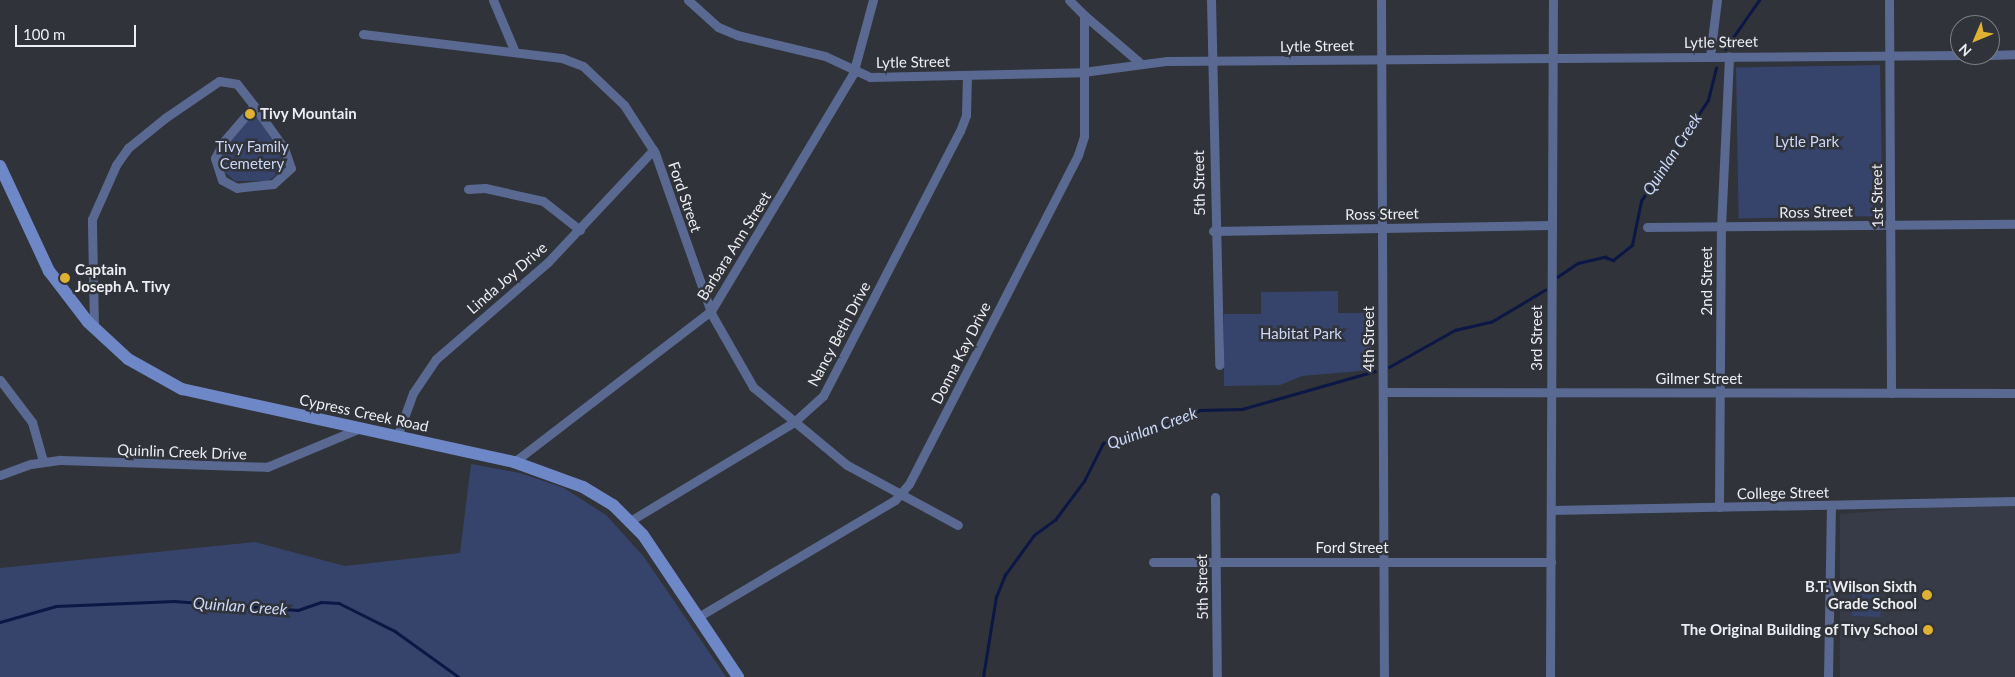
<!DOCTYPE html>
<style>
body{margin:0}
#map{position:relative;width:2015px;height:677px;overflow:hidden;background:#303339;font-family:Lato,sans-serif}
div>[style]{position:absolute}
.built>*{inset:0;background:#363b47}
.green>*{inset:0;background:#36446b;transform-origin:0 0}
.stream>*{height:2.5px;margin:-1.25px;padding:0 1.25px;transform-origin:1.25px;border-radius:1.25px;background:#0b1745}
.minor>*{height:9px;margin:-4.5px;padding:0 4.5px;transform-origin:4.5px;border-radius:4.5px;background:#596991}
.secondary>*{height:12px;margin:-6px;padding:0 6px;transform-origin:6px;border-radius:6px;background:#6e87c6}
.dots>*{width:14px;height:14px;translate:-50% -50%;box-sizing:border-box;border:2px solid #303339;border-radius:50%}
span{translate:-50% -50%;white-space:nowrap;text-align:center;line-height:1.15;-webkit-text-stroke:5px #303339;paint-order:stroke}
.street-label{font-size:15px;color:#eceef2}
.poi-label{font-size:15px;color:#eceef2;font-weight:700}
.left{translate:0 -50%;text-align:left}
.right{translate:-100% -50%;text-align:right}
.park-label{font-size:15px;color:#cad7f7}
.water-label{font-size:16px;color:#cad8f8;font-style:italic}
.north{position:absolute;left:1950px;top:15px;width:50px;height:50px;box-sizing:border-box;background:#303339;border:1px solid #7b7e83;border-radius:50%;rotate:225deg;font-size:14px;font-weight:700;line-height:20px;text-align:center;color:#eceef2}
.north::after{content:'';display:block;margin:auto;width:18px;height:22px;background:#deb133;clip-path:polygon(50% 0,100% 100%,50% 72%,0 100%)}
.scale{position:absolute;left:15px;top:25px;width:121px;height:22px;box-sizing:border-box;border:2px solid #eceef2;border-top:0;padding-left:6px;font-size:15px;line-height:18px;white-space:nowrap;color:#eceef2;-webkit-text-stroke:4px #303339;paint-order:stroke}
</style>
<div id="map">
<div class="built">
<i style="clip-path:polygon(2003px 501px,2015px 504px,2015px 677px,1840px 677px,1840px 514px)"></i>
</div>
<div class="green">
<i style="left:1880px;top:65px;width:151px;height:144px;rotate:89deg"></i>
<i style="clip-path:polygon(255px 111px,278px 142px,285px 169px,268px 181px,235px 181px,222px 170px,220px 154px)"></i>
<i style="clip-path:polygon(1338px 291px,1338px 313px,1371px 313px,1371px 370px,1302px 376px,1280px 385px,1224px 386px,1224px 314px,1261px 314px,1261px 292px)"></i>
<i style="clip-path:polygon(471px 464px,520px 473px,564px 488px,606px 515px,644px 557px,726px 677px,0 677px,0 568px,255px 542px,345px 566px,460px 553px)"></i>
<i style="left:1853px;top:585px;width:28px;height:13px;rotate:2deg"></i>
<i style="left:1852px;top:603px;width:29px;height:13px;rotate:2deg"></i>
</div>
<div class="stream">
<i style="left:1725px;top:49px;width:60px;rotate:-55.2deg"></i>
<i style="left:1557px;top:277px;width:25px;rotate:-34deg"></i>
<i style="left:1578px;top:263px;width:28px;rotate:-13deg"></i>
<i style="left:1605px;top:257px;width:9px;rotate:21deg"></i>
<i style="left:1613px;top:260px;width:24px;rotate:-38deg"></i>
<i style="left:1632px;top:245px;width:45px;rotate:-78.4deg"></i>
<i style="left:1641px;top:201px;width:121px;rotate:-56.4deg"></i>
<i style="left:1708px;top:100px;width:33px;rotate:-76deg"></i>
<i style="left:1389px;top:367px;width:76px;rotate:-29.3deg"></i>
<i style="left:1455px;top:330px;width:37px;rotate:-13deg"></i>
<i style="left:1491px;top:322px;width:63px;rotate:-30.7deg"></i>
<i style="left:0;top:622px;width:58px;rotate:-15.9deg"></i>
<i style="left:56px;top:606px;width:118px;rotate:-2.4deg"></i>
<i style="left:174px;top:601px;width:124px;rotate:4.2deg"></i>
<i style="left:298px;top:610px;width:24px;rotate:-19deg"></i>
<i style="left:321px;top:602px;width:18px;rotate:3deg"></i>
<i style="left:339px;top:603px;width:63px;rotate:26.6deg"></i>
<i style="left:395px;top:631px;width:79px;rotate:35.7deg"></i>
<i style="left:983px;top:677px;width:81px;rotate:-80.8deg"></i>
<i style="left:996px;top:597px;width:24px;rotate:-68deg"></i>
<i style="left:1005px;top:575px;width:49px;rotate:-54.1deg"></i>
<i style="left:1034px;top:535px;width:26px;rotate:-36deg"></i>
<i style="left:1055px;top:520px;width:49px;rotate:-53.4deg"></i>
<i style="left:1084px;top:481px;width:42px;rotate:-63.4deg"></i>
<i style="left:1103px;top:443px;width:22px;rotate:-21deg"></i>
<i style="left:1124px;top:435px;width:21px;rotate:-3deg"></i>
<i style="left:1145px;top:434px;width:60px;rotate:-23.6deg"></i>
<i style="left:1200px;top:410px;width:42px;rotate:-1.4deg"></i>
<i style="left:1242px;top:409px;width:138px;rotate:-15.9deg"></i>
</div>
<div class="minor">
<i style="left:493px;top:0;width:56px;rotate:67.1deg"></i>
<i style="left:688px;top:0;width:40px;rotate:42deg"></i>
<i style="left:718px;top:27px;width:21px;rotate:23deg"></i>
<i style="left:737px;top:35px;width:90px;rotate:13.4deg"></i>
<i style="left:825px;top:56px;width:50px;rotate:25deg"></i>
<i style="left:870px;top:77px;width:213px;rotate:-1.3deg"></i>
<i style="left:1083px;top:72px;width:85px;rotate:-7.5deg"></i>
<i style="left:1167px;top:61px;width:800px;rotate:-0.43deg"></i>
<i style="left:1211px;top:0;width:365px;rotate:88.7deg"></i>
<i style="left:1381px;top:0;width:677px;rotate:89.75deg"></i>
<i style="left:1889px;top:0;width:393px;rotate:89.7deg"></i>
<i style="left:1084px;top:15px;width:72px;rotate:40.5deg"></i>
<i style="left:363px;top:34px;width:200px;rotate:6.9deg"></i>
<i style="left:562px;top:58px;width:22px;rotate:21deg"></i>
<i style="left:583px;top:66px;width:57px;rotate:43.6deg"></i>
<i style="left:624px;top:105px;width:57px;rotate:57.1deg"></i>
<i style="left:655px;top:153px;width:172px;rotate:70.6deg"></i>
<i style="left:712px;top:315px;width:83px;rotate:60.3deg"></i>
<i style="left:753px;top:387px;width:122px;rotate:39.7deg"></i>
<i style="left:847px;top:465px;width:126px;rotate:28.4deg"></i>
<i style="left:1990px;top:55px;width:25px;rotate:-2deg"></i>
<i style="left:1710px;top:56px;width:56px;rotate:-82.9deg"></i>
<i style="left:254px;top:106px;width:52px;rotate:54.5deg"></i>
<i style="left:284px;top:148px;width:21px;rotate:71deg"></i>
<i style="left:291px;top:168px;width:24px;rotate:138deg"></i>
<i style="left:273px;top:184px;width:36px;rotate:174deg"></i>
<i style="left:237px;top:188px;width:17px;rotate:-152deg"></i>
<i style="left:222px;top:180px;width:23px;rotate:-108deg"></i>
<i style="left:215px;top:158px;width:19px;rotate:-62deg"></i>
<i style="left:224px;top:141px;width:46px;rotate:-49.4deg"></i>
<i style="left:468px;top:189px;width:17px;rotate:-3deg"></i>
<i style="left:485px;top:188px;width:59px;rotate:12.6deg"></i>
<i style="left:543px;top:201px;width:47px;rotate:38.1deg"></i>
<i style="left:1647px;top:227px;width:368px;rotate:-0.5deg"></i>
<i style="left:1213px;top:231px;width:338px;rotate:-1deg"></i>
<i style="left:94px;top:328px;width:109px;rotate:-91.1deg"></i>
<i style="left:92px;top:219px;width:59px;rotate:-66deg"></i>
<i style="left:116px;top:165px;width:21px;rotate:-55deg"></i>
<i style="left:128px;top:148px;width:48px;rotate:-39deg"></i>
<i style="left:165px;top:118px;width:65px;rotate:-34.4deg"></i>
<i style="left:219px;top:81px;width:18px;rotate:9deg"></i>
<i style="left:237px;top:84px;width:28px;rotate:52deg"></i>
<i style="left:0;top:380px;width:53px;rotate:52.7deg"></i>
<i style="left:32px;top:422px;width:41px;rotate:74.2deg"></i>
<i style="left:1383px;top:392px;width:632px;rotate:0.09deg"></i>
<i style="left:397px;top:437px;width:47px;rotate:-70deg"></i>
<i style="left:413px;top:393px;width:41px;rotate:-55.9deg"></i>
<i style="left:436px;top:359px;width:148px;rotate:-40.9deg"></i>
<i style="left:548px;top:262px;width:154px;rotate:-46.8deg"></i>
<i style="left:514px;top:462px;width:248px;rotate:-37.5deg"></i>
<i style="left:711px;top:311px;width:276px;rotate:-59.1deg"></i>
<i style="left:853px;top:74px;width:77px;rotate:-74.9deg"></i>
<i style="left:0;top:475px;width:33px;rotate:-20deg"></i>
<i style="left:31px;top:464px;width:30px;rotate:-8deg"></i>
<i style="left:61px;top:460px;width:206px;rotate:1.9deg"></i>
<i style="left:267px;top:467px;width:99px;rotate:-22.7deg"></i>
<i style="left:1215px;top:497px;width:180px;rotate:89.4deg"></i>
<i style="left:1719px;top:507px;width:280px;rotate:-89.6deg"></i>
<i style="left:1721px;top:227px;width:171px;rotate:-87.3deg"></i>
<i style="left:1551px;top:510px;width:464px;rotate:-1.1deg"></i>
<i style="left:630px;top:521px;width:192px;rotate:-31.1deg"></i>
<i style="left:794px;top:422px;width:39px;rotate:-42deg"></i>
<i style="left:823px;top:396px;width:298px;rotate:-62.7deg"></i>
<i style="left:960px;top:131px;width:17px;rotate:-69deg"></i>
<i style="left:966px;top:115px;width:40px;rotate:-88.6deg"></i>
<i style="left:1153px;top:562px;width:398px"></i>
<i style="left:698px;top:617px;width:229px;rotate:-30.7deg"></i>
<i style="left:895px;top:500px;width:21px;rotate:-49deg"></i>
<i style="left:909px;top:484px;width:370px;rotate:-62.8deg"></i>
<i style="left:1078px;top:155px;width:20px;rotate:-72deg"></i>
<i style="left:1084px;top:136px;width:121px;rotate:-90deg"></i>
<i style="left:1084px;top:15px;width:21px;rotate:-135deg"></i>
<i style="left:1550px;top:677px;width:677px;rotate:-89.75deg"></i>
<i style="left:1828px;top:677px;width:171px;rotate:-89deg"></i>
</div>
<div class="secondary">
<i style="left:0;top:166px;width:116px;rotate:65deg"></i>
<i style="left:49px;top:271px;width:64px;rotate:52.6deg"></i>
<i style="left:88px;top:322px;width:54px;rotate:42.8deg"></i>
<i style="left:128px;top:359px;width:62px;rotate:29.1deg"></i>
<i style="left:182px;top:389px;width:340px;rotate:12.4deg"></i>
<i style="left:514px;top:462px;width:73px;rotate:19.9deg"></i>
<i style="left:583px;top:487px;width:35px;rotate:31deg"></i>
<i style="left:613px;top:505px;width:42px;rotate:45deg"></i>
<i style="left:643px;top:535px;width:171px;rotate:56.2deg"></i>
</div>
<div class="dots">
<i style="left:250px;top:114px;background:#deb133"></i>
<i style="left:65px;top:278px;background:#deb133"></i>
<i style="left:1927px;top:595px;background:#deb133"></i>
<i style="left:1928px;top:630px;background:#deb133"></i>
</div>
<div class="street-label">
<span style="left:1721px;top:42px;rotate:-1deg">Lytle Street</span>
<span style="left:1317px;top:46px;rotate:-1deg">Lytle Street</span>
<span style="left:913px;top:62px;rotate:-1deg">Lytle Street</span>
<span style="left:1199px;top:183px;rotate:-91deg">5th Street</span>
<span style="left:1877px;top:196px;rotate:-91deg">1st Street</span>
<span style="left:685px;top:197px;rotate:71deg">Ford Street</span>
<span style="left:1816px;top:212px;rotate:-1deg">Ross Street</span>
<span style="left:1382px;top:214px;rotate:-1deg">Ross Street</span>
<span style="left:734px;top:246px;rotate:-58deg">Barbara Ann Street</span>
<span style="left:507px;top:278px;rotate:-41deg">Linda Joy Drive</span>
<span style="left:1707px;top:281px;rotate:-90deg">2nd Street</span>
<span style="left:839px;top:334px;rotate:-62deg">Nancy Beth Drive</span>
<span style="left:1537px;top:338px;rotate:-90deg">3rd Street</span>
<span style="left:1369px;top:339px;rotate:-90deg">4th Street</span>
<span style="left:961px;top:353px;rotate:-63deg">Donna Kay Drive</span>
<span style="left:1699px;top:379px">Gilmer Street</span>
<span style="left:364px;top:413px;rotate:12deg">Cypress Creek Road</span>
<span style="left:182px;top:452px;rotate:2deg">Quinlin Creek Drive</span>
<span style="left:1783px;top:493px;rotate:-1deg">College Street</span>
<span style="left:1352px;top:548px">Ford Street</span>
<span style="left:1202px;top:587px;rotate:-91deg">5th Street</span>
</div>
<div class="poi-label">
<span class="left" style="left:260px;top:114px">Tivy Mountain</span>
<span class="left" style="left:75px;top:278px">Captain<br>Joseph A. Tivy</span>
<span class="right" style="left:1917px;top:595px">B.T. Wilson Sixth<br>Grade School</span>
<span class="right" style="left:1918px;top:630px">The Original Building of Tivy School</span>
</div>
<div class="park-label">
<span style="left:1807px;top:142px">Lytle Park</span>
<span style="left:252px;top:155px">Tivy Family<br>Cemetery</span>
<span style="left:1301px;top:334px">Habitat Park</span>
</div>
<div class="water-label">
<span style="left:1672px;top:154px;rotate:-57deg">Quinlan Creek</span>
<span style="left:1152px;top:428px;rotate:-20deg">Quinlan Creek</span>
<span style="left:240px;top:606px;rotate:4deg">Quinlan Creek</span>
</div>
<div class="north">N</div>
<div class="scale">100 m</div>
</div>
